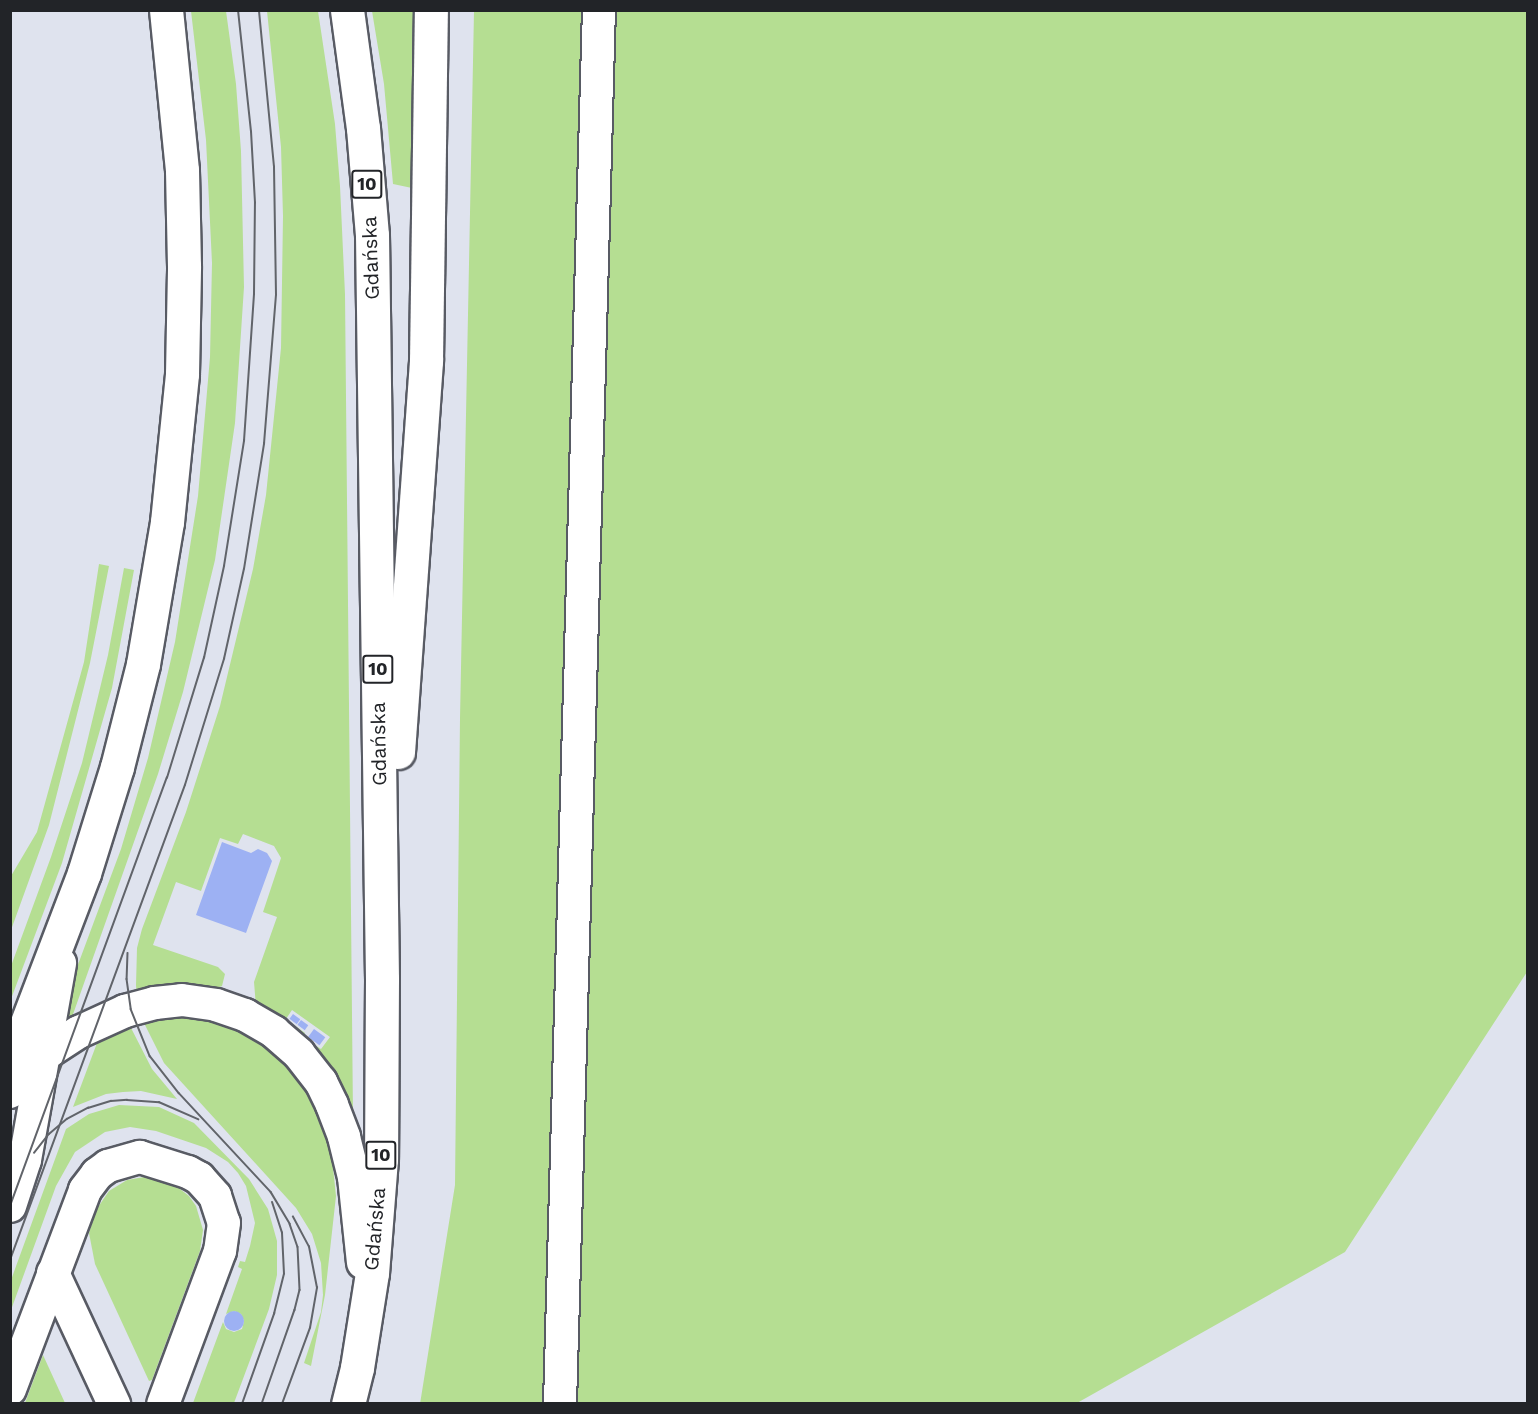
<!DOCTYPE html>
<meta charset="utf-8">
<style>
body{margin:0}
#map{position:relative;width:1538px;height:1414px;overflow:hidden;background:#dfe3ee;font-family:"Work Sans",sans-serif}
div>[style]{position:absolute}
.green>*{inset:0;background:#b5de92}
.building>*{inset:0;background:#9db1f3;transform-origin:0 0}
.round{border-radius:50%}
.roads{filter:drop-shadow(2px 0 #585b64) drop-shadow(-2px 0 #585b64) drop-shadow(0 2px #585b64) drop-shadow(0 -2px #585b64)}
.minor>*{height:32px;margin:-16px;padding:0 16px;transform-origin:16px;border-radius:16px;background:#fff}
.major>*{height:33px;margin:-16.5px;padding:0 16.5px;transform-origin:16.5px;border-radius:16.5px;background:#fff}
.tram>*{height:1.5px;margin:-0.75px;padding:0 0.75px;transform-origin:0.75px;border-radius:0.75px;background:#61646a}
span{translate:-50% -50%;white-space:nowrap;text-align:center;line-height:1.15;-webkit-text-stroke:4.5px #fff;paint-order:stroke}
.shield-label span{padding:2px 4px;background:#fff;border:2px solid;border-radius:4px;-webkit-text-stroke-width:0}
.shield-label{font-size:18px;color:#222428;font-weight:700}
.street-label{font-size:20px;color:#222428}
.frame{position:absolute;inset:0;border:12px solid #222428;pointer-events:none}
</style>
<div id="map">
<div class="green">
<i style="clip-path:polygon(191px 11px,226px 11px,236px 84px,241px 151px,244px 287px,235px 423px,215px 560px,183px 692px,158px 774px,71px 1020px,61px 1027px,73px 978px,121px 849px,148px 758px,175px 642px,198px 496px,210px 357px,212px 263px,206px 140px)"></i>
<i style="clip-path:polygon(evenodd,267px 11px,318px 11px,335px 124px,340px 186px,345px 294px,353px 1117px,256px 1007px,254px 982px,277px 917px,263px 912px,281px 858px,274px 846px,243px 834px,238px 844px,220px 838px,201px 891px,176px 882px,153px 945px,218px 967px,225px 974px,222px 986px,210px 991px,137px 997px,136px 985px,137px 948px,142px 929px,186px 812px,220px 706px,253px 569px,266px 495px,281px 348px,283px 216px,281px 147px,267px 11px,292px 1010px,330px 1037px,321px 1049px,303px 1037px,305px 1033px,286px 1019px,292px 1010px)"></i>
<i style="clip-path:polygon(372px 11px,413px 11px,412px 188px,393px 184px,384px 84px)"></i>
<i style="clip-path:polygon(474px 11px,1527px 11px,1527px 972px,1345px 1252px,1077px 1403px,420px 1404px,455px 1185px,460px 718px)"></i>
<i style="clip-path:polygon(99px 564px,109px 566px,90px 663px,49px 825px,11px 930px,11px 876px,37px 832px,84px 662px)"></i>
<i style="clip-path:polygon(124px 568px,134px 570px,112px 688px,62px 863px,11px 999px,11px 966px,51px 857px,82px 763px,108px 655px)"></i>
<i style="clip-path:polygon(172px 1015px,205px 1018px,242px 1031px,260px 1041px,277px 1053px,302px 1080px,320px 1117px,332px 1158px,336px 1196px,325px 1295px,311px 1366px,304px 1363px,321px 1312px,323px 1295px,321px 1263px,312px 1234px,296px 1208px,164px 1063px,143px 1021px)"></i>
<i style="clip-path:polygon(130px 1026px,152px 1069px,177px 1099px,141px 1091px,123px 1092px,106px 1094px,73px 1107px,97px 1043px)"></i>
<i style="clip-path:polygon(119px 1105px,159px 1107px,194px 1123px,249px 1179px,268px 1209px,277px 1241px,277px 1275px,269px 1309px,234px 1403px,193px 1403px,223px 1322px,226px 1329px,234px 1332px,242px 1329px,244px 1321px,241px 1314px,234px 1311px,226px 1314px,242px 1269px,238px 1267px,240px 1261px,245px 1262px,250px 1246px,255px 1223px,246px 1186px,238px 1173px,228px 1162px,206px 1148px,156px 1131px,130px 1127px,105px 1132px,75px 1152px,56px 1186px,11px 1310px,11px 1280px,66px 1129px,89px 1114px)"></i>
<i style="clip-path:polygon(150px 1176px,171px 1182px,189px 1196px,196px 1206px,203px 1230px,200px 1251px,152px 1380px,149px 1381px,95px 1264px,89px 1233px,96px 1210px,109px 1191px,127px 1180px)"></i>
<i style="clip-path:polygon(43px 1355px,65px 1403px,25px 1403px)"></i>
</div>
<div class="building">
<i style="clip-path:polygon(222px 842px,251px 853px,258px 849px,267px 853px,272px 861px,246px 933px,196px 915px)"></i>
<i style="left:293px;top:1014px;width:9px;height:6px;rotate:36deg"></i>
<i style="left:301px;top:1020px;width:9px;height:6px;rotate:36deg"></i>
<i style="left:314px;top:1029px;width:14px;height:10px;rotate:36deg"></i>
<i class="round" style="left:224px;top:1311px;width:20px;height:20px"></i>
</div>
<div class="roads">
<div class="minor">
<i style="left:10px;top:1092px;width:23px;rotate:-52deg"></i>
<i style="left:24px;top:1074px;width:36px;rotate:-42deg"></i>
<i style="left:51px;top:1050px;width:33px;rotate:-33deg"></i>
<i style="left:79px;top:1032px;width:51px;rotate:-24.5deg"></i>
<i style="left:125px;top:1011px;width:31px;rotate:-15deg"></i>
<i style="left:155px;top:1003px;width:27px;rotate:-6deg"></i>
<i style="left:182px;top:1000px;width:34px;rotate:8deg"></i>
<i style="left:216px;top:1005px;width:31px;rotate:19deg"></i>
<i style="left:245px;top:1015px;width:34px;rotate:30deg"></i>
<i style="left:274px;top:1032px;width:33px;rotate:41deg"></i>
<i style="left:299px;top:1054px;width:36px;rotate:52deg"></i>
<i style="left:321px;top:1082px;width:25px;rotate:64deg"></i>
<i style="left:332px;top:1105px;width:34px;rotate:69deg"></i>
<i style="left:344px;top:1137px;width:41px;rotate:76deg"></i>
<i style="left:354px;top:1177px;width:86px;rotate:84deg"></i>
<i style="left:10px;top:1206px;width:48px;rotate:-71.9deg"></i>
<i style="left:25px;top:1160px;width:200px;rotate:-79.9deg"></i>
<i style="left:53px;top:1273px;width:145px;rotate:65deg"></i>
<i style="left:10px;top:1389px;width:213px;rotate:-69.3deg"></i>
<i style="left:85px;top:1190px;width:20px;rotate:-53deg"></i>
<i style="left:97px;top:1174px;width:14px;rotate:-36deg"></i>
<i style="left:108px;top:1166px;width:33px;rotate:-16deg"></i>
<i style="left:140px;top:1157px;width:50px;rotate:17.4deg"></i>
<i style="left:188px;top:1172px;width:13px;rotate:29deg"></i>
<i style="left:199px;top:1178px;width:24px;rotate:48deg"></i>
<i style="left:215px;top:1196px;width:28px;rotate:72deg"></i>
<i style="left:224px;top:1223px;width:28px;rotate:98deg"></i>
<i style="left:220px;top:1251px;width:163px;rotate:110.4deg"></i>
<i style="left:560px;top:1404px;width:1395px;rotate:-88.4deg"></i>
</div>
<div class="major">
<i style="left:347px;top:10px;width:119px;rotate:82.3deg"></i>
<i style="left:363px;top:128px;width:107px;rotate:85.2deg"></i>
<i style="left:372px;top:235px;width:744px;rotate:89.23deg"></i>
<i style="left:382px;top:979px;width:180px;rotate:90.3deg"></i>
<i style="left:381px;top:1159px;width:114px;rotate:94.5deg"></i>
<i style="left:372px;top:1273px;width:96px;rotate:99deg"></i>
<i style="left:357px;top:1368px;width:37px;rotate:104deg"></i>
<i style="left:398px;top:752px;width:392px;rotate:-85.9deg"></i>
<i style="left:426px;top:361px;width:351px;rotate:-89.2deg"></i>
<i style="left:10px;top:1067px;width:208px;rotate:-69.1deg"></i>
<i style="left:84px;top:873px;width:111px;rotate:-72.7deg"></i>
<i style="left:117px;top:767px;width:106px;rotate:-75.8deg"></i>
<i style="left:143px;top:664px;width:144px;rotate:-80.4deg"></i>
<i style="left:167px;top:522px;width:149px;rotate:-84.2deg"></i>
<i style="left:182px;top:374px;width:108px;rotate:-88.9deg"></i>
<i style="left:184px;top:266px;width:96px;rotate:-91.2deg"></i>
<i style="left:182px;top:170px;width:161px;rotate:-95.7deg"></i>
</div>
</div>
<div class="tram">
<i style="left:128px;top:953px;width:26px;rotate:92deg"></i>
<i style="left:127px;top:979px;width:30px;rotate:82deg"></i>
<i style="left:131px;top:1009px;width:51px;rotate:68deg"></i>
<i style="left:150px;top:1056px;width:47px;rotate:51.9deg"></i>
<i style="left:179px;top:1093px;width:135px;rotate:47.1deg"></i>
<i style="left:271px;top:1192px;width:37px;rotate:59deg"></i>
<i style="left:290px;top:1224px;width:24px;rotate:71deg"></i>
<i style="left:298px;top:1247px;width:43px;rotate:87.3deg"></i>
<i style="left:300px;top:1290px;width:21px;rotate:104deg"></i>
<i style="left:295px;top:1310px;width:100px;rotate:109.3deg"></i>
<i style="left:34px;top:1153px;width:24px;rotate:-52deg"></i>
<i style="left:49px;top:1134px;width:23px;rotate:-40deg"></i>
<i style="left:67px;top:1119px;width:24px;rotate:-28deg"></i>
<i style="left:88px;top:1108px;width:24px;rotate:-17deg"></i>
<i style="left:111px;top:1101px;width:16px;rotate:-4deg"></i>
<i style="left:127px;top:1100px;width:32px;rotate:4deg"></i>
<i style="left:159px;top:1102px;width:43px;rotate:23.6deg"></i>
<i style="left:10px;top:1206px;width:456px;rotate:-69.9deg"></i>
<i style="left:167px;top:778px;width:126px;rotate:-72.9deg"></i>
<i style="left:204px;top:658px;width:94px;rotate:-77.7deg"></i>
<i style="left:224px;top:566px;width:127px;rotate:-80.9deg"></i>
<i style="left:244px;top:441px;width:147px;rotate:-86.1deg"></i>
<i style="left:254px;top:294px;width:91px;rotate:-89.4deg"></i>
<i style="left:255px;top:203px;width:71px;rotate:-93.2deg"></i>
<i style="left:251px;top:132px;width:123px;rotate:-96.1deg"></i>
<i style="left:10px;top:1260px;width:506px;rotate:-69.78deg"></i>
<i style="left:185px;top:785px;width:132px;rotate:-72.8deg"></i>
<i style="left:224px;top:659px;width:92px;rotate:-77.5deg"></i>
<i style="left:244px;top:569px;width:127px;rotate:-80.9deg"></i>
<i style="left:264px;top:444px;width:149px;rotate:-85.4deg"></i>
<i style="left:276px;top:295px;width:128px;rotate:-90.9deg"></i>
<i style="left:274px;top:167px;width:158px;rotate:-95.5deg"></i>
<i style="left:242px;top:1404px;width:96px;rotate:-70.4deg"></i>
<i style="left:274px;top:1314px;width:41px;rotate:-76deg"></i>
<i style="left:284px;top:1274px;width:41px;rotate:-92.8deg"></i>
<i style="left:282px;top:1233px;width:32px;rotate:-108deg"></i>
<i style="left:282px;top:1404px;width:81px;rotate:-69.8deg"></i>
<i style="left:310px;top:1328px;width:41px;rotate:-80.1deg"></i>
<i style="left:317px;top:1288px;width:42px;rotate:-101deg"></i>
<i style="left:309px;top:1247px;width:34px;rotate:-118deg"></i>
</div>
<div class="shield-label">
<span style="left:367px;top:184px">10</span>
<span style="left:378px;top:669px">10</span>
<span style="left:381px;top:1155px">10</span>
</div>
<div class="street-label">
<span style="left:371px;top:258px;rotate:-92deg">Gdańska</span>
<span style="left:379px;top:744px;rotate:-91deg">Gdańska</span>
<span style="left:375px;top:1229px;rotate:-85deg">Gdańska</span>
</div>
<div class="frame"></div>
</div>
